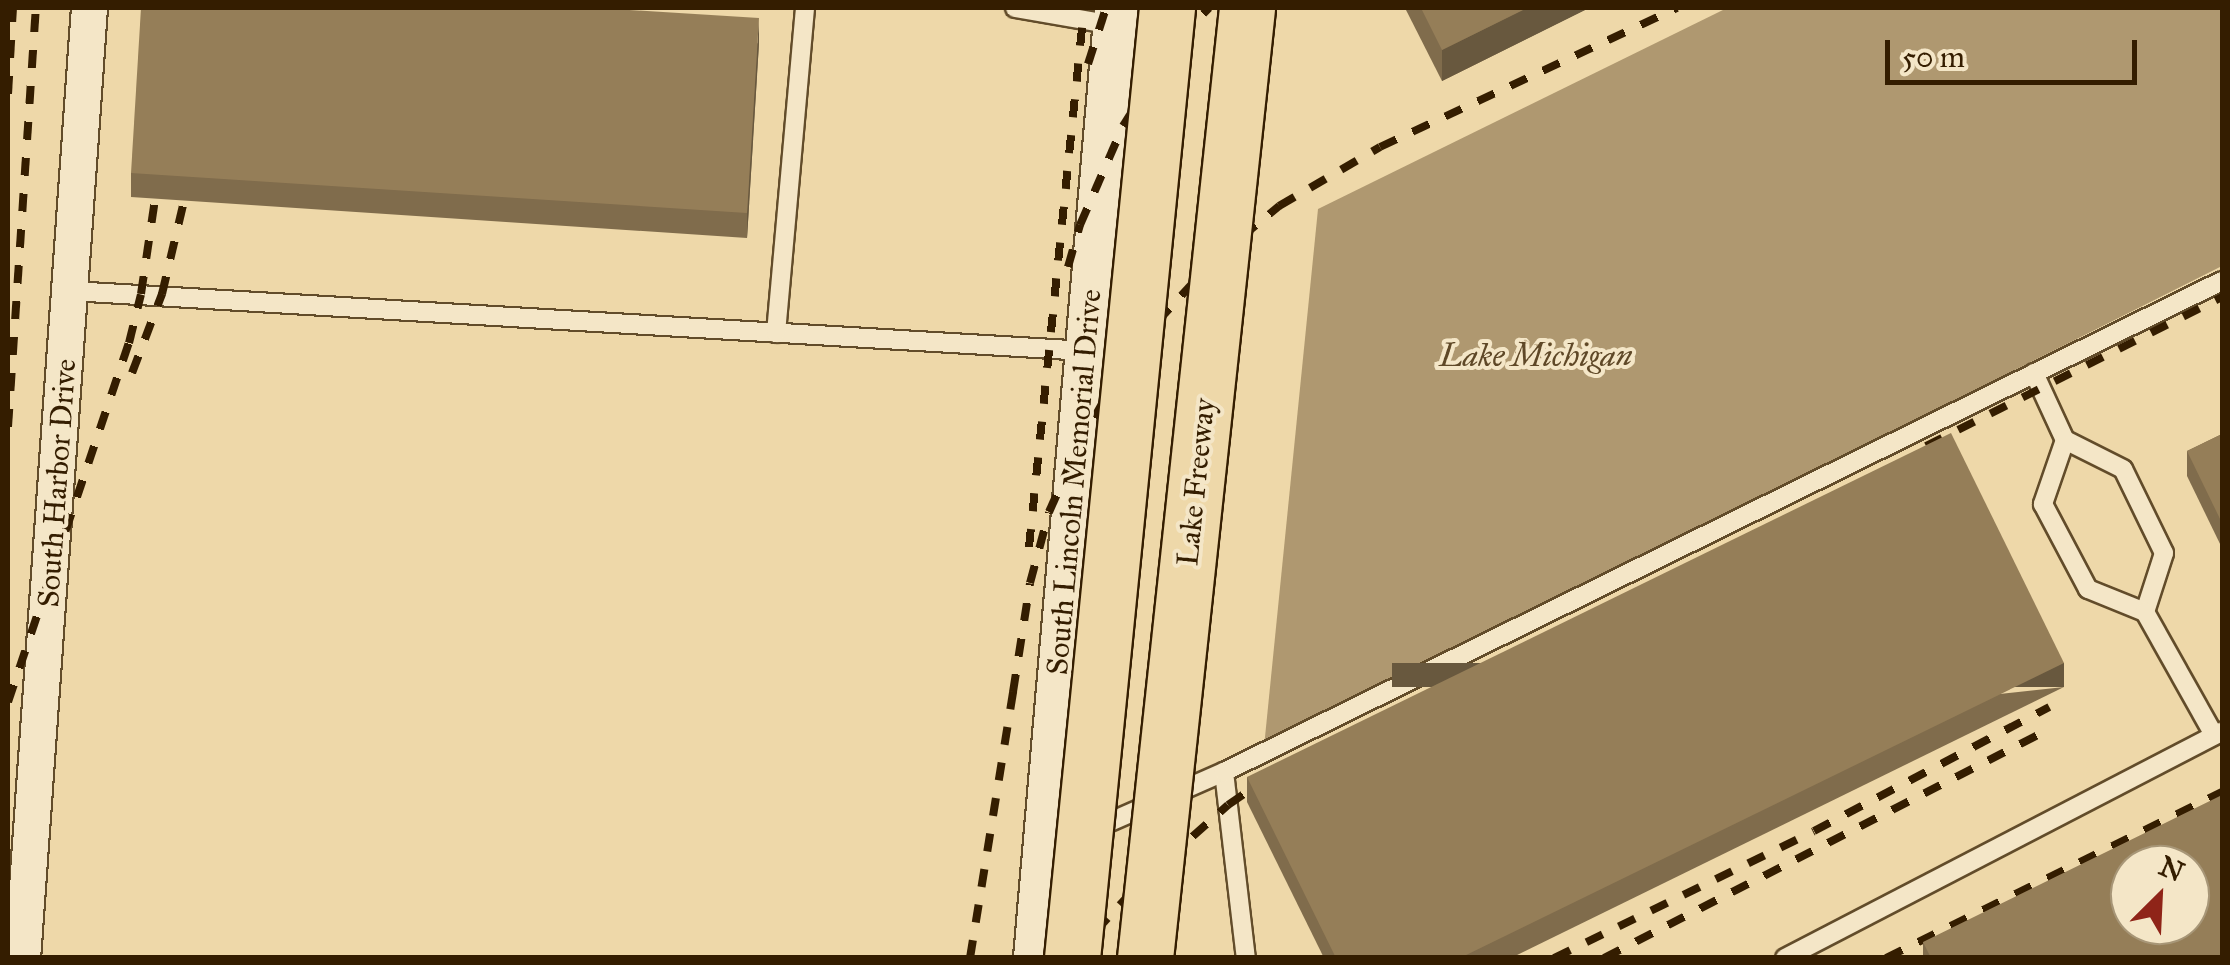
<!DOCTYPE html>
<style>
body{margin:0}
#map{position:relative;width:2230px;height:965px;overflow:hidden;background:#eed8a9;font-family:"IM FELL Great Primer",serif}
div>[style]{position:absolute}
.water>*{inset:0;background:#af9870}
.roads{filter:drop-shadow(2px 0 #624c2a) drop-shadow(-2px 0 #624c2a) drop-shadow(0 2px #624c2a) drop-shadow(0 -2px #624c2a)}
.service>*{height:18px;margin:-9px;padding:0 9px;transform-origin:9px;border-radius:9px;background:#f4e6c7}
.minor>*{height:35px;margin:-17.5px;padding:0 17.5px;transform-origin:17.5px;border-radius:17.5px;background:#f4e6c7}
.tertiary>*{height:45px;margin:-22.5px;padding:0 22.5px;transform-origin:22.5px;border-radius:22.5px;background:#f4e6c7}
.rail>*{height:8px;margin-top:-4px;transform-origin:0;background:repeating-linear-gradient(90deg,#341d00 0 18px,transparent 0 36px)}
.bridges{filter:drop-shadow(2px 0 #341d00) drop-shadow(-2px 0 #341d00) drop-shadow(0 2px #341d00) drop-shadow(0 -2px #341d00)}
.motorway-bridge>*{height:55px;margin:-27.5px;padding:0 27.5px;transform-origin:27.5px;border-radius:27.5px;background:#eed8a9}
.wall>*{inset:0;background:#806c4c}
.shaded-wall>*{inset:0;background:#68583e;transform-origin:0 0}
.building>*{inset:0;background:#957e58}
span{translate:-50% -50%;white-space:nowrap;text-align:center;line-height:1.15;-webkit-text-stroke:8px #f4e6c7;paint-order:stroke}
.street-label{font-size:30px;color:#341d00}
.water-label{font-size:32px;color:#5f4827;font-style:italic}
.frame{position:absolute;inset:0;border:10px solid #341d00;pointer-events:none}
.north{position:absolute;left:2110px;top:845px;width:100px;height:100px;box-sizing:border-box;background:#f4e6c7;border:2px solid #a79677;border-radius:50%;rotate:24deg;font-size:28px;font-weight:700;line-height:40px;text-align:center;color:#341d00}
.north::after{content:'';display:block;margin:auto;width:35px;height:45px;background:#8f2418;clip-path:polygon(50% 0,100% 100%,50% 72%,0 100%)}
.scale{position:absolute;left:1885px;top:40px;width:252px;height:45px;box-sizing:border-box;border:5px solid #341d00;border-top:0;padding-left:12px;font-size:30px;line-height:35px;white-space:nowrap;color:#341d00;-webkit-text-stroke:8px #f4e6c7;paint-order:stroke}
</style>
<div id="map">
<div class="water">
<i style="clip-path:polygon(1727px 8px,2222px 8px,2222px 266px,1264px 747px,1318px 209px)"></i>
</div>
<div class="roads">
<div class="service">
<i style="left:1015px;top:8px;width:99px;rotate:9.8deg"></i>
<i style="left:71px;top:291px;width:1017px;rotate:3.38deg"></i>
<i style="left:776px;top:333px;width:326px;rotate:-84.9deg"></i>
<i style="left:2034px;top:373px;width:74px;rotate:65.2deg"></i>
<i style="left:2065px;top:440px;width:68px;rotate:109deg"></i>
<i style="left:2043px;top:504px;width:96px;rotate:62.1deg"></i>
<i style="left:2088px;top:589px;width:61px;rotate:22deg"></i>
<i style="left:2145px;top:612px;width:62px;rotate:-72.1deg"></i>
<i style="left:2164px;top:553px;width:93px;rotate:-116deg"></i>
<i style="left:2123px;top:469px;width:65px;rotate:-153.4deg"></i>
<i style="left:2145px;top:612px;width:141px;rotate:60.7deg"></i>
<i style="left:1224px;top:772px;width:187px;rotate:83.3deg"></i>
<i style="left:1094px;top:829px;width:142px;rotate:-23.7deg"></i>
<i style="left:1224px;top:772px;width:1112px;rotate:-26.2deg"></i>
<i style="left:1785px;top:958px;width:492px;rotate:-27.4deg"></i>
</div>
<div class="minor">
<i style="left:22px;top:958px;width:952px;rotate:-85.97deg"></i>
</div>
<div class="tertiary">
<i style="left:1036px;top:958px;width:953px;rotate:-85.13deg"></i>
</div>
</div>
<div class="rail">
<i style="left:1088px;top:64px;width:59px;rotate:-72.2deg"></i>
<i style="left:8px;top:94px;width:86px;rotate:-86.7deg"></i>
<i style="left:1068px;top:267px;width:44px;rotate:-74.1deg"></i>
<i style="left:1080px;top:225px;width:108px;rotate:-66.5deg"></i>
<i style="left:1123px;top:126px;width:103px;rotate:-57.7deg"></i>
<i style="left:1178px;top:39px;width:44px;rotate:-45deg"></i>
<i style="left:132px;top:373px;width:85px;rotate:-69.2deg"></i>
<i style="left:162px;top:294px;width:96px;rotate:-76.7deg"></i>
<i style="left:8px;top:427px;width:420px;rotate:-86.2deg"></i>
<i style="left:1926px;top:446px;width:331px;rotate:-26.7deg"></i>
<i style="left:1029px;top:547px;width:542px;rotate:-84.17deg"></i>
<i style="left:1013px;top:692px;width:110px;rotate:-81.1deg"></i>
<i style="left:1030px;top:583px;width:73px;rotate:-75deg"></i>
<i style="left:1049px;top:512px;width:69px;rotate:-66deg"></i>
<i style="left:1077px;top:449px;width:77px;rotate:-61.1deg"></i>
<i style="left:1114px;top:382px;width:74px;rotate:-54.4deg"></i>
<i style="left:1157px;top:322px;width:84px;rotate:-47.4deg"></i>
<i style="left:1214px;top:260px;width:85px;rotate:-39.7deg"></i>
<i style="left:1279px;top:206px;width:117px;rotate:-30.3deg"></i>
<i style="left:1380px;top:147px;width:328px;rotate:-25.1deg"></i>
<i style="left:8px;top:702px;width:379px;rotate:-71.4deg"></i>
<i style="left:129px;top:343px;width:50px;rotate:-76.2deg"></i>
<i style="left:141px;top:294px;width:96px;rotate:-81.6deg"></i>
<i style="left:970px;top:958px;width:281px;rotate:-80.8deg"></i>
<i style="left:1071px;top:958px;width:100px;rotate:-47.4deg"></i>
<i style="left:1139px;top:884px;width:119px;rotate:-41.6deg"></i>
<i style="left:1228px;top:805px;width:51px;rotate:-34.6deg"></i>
<i style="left:1554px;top:958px;width:289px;rotate:-26deg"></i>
<i style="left:1814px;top:831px;width:266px;rotate:-27.8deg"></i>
<i style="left:1604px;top:958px;width:495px;rotate:-27.2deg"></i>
<i style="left:1886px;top:958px;width:375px;rotate:-26.3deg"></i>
</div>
<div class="bridges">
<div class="motorway-bridge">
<i style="left:1072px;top:958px;width:955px;rotate:-84.29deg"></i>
<i style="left:1145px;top:958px;width:955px;rotate:-83.87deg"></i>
</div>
</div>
<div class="wall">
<i style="clip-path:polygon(1405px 8px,1589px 8px,1442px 81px)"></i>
<i style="clip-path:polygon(759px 43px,747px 238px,131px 197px,131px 173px)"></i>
<i style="clip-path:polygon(2222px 434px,2222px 548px,2187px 476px,2187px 451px)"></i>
<i style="clip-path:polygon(2064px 687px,1511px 958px,1324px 958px,1247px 802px,1247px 777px)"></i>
<i style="clip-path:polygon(1923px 942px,2222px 958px,1923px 958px)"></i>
</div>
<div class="shaded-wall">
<i style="clip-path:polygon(1527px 8px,1589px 8px,1442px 81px,1442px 50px)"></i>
<i style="clip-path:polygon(759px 18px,759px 43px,747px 238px,747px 213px)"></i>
<i style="left:2064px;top:663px;width:24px;height:672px;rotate:90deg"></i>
</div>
<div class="building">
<i style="clip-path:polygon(141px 8px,598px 8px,759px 18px,747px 213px,131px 173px)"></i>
<i style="clip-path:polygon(1421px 8px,1527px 8px,1442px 50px)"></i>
<i style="clip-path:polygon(1951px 433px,2064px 663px,1460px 958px,1336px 958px,1247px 777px)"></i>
<i style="clip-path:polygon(2222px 434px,2222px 523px,2187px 451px)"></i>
<i style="clip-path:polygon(evenodd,2222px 795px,2222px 958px,1931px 958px,1923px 942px,2222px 795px,2130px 865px,2190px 865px,2190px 925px,2130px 925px,2130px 865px)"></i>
</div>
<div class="street-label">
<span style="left:1074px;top:482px;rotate:-85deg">South Lincoln Memorial Drive</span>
<span style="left:1196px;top:482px;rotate:-84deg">Lake Freeway</span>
<span style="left:57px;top:483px;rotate:-86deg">South Harbor Drive</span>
</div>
<div class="water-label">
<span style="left:1536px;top:356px">Lake Michigan</span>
</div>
<div class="frame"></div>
<div class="north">N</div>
<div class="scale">50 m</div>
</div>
